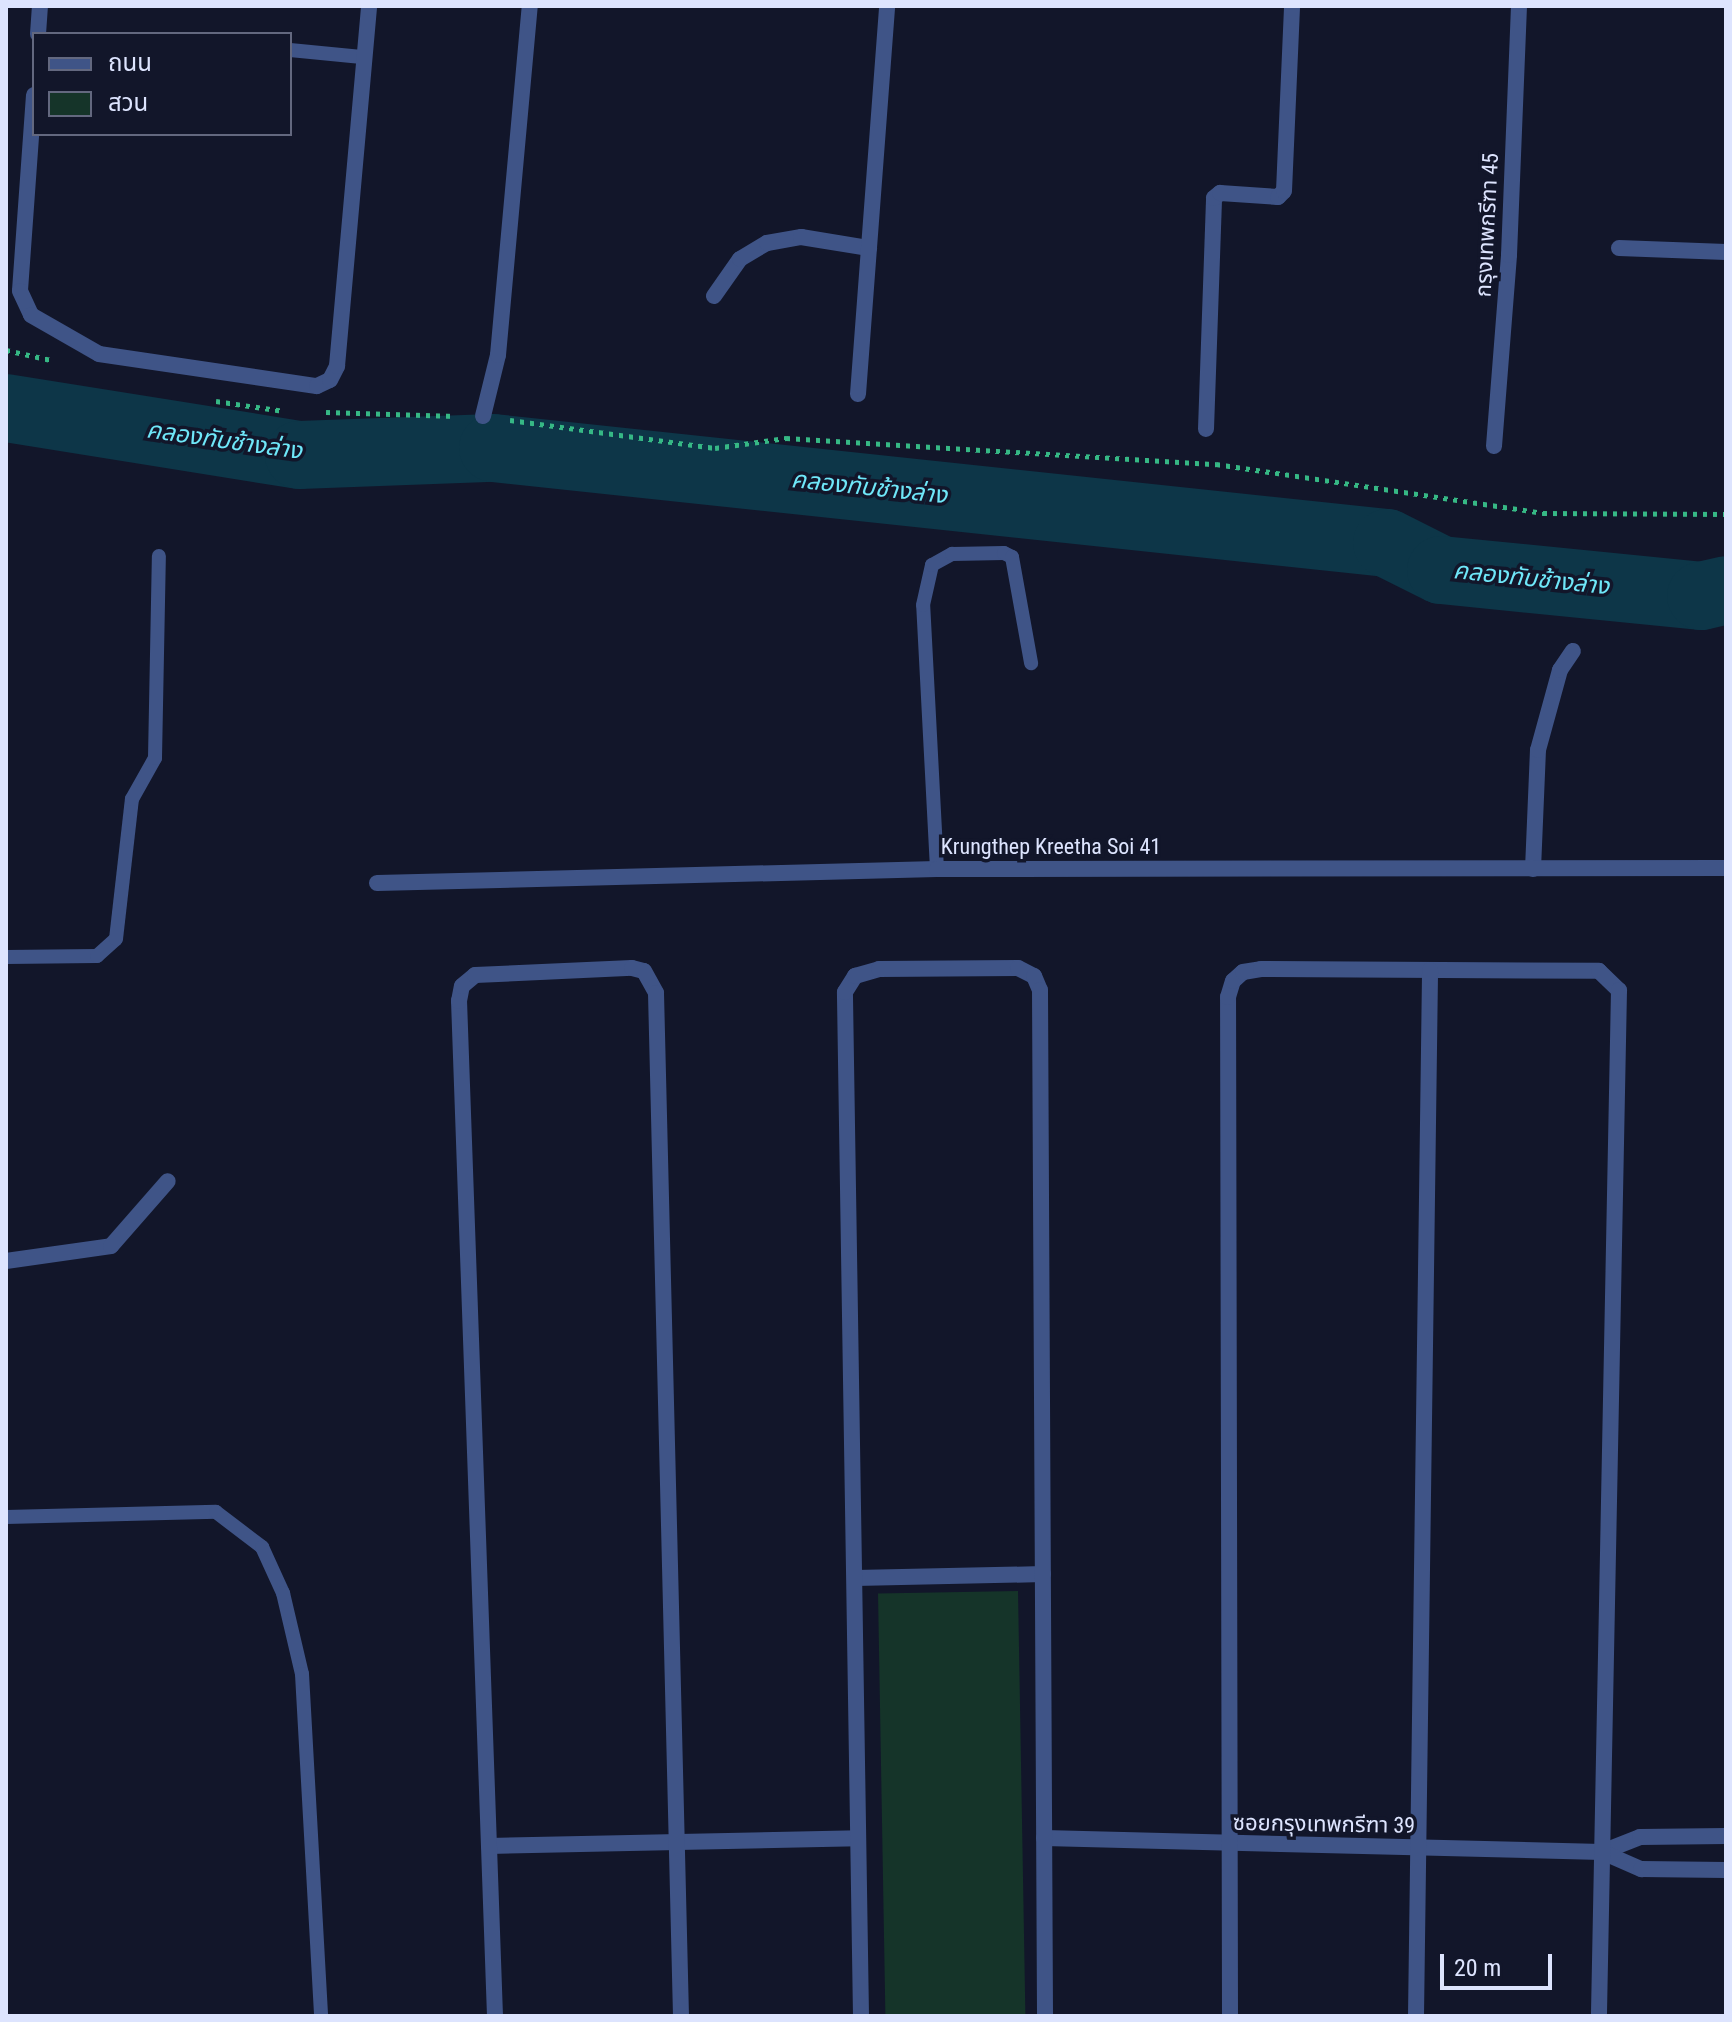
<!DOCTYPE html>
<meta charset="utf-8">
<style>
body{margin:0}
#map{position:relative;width:1732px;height:2022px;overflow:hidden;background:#12162a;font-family:"Roboto Condensed","Noto Sans Thai",sans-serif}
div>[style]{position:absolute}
.green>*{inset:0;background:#153429;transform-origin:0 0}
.river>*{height:68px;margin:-34px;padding:0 34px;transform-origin:34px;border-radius:34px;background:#0d3648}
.path>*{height:5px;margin-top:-2.5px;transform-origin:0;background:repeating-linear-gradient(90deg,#36b885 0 4px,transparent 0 10px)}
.lane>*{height:14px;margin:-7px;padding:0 7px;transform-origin:7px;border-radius:7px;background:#3f5487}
.street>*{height:16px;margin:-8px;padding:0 8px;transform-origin:8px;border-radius:8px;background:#3f5487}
span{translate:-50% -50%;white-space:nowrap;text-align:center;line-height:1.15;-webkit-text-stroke:7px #12162a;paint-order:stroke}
.street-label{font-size:22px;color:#dde4fe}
.water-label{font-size:24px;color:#6fe7f9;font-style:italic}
.frame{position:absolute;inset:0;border:8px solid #dde4fe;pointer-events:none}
.legend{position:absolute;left:32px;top:32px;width:260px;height:104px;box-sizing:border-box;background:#12162a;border:2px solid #63687f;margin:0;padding:10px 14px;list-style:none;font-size:24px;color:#dde4fe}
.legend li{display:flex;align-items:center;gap:16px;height:40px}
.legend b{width:40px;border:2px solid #63687f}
.scale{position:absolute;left:1440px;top:1954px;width:112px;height:36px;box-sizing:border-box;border:4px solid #dde4fe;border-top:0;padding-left:10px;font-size:24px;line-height:28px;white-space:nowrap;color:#dde4fe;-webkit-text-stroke:6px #12162a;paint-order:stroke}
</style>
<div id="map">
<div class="green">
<i style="left:1018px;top:1591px;width:425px;height:140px;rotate:89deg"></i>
</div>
<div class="river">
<i style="left:6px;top:408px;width:297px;rotate:9.1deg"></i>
<i style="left:299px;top:455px;width:194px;rotate:-2.1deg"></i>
<i style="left:493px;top:448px;width:899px;rotate:6.07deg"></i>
<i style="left:1387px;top:543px;width:60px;rotate:26.6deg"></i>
<i style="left:1441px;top:570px;width:261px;rotate:5.7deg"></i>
<i style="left:1701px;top:596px;width:26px;rotate:-13deg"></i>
</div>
<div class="path">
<i style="left:6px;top:350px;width:46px;rotate:12.5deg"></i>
<i style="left:216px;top:401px;width:69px;rotate:8.4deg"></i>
<i style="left:326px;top:412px;width:130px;rotate:1.8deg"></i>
<i style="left:510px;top:420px;width:207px;rotate:7.8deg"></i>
<i style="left:715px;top:448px;width:72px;rotate:-8deg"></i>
<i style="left:786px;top:438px;width:431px;rotate:3.5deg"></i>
<i style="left:1216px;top:464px;width:331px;rotate:8.5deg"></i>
<i style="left:1543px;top:513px;width:183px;rotate:0.3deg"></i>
</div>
<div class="lane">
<i style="left:290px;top:50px;width:72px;rotate:5.6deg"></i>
<i style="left:937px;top:869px;width:264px;rotate:-93deg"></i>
<i style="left:923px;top:605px;width:41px;rotate:-77.3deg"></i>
<i style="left:932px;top:565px;width:23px;rotate:-29deg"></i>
<i style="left:952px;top:554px;width:52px;rotate:-1.1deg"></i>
<i style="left:1004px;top:553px;width:9px;rotate:27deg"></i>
<i style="left:1012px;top:557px;width:108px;rotate:79.8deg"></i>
<i style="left:6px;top:957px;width:91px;rotate:-0.6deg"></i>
<i style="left:97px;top:956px;width:25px;rotate:-42deg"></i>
<i style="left:116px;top:939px;width:141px;rotate:-83.5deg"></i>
<i style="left:132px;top:799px;width:47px;rotate:-60.7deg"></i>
<i style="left:155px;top:758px;width:202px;rotate:-88.9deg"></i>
<i style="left:6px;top:1517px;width:210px;rotate:-1.4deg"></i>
<i style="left:216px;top:1512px;width:58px;rotate:37.3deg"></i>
<i style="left:262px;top:1547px;width:51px;rotate:65.5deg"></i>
<i style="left:283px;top:1593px;width:83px;rotate:76.8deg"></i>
<i style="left:302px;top:1674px;width:343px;rotate:86.8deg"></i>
</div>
<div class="street">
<i style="left:38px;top:34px;width:28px;rotate:-86deg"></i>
<i style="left:34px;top:95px;width:196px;rotate:94.1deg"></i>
<i style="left:20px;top:291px;width:26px;rotate:65deg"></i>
<i style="left:31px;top:315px;width:78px;rotate:29.8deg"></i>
<i style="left:99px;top:354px;width:220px;rotate:8.4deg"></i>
<i style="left:317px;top:386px;width:14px;rotate:-25deg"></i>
<i style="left:330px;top:380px;width:16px;rotate:-63deg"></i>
<i style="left:337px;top:366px;width:361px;rotate:-84.9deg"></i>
<i style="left:1619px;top:248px;width:107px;rotate:2.1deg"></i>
<i style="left:714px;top:296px;width:45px;rotate:-54.9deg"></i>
<i style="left:740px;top:259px;width:31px;rotate:-31deg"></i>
<i style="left:767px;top:243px;width:35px;rotate:-10deg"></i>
<i style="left:801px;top:237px;width:69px;rotate:9.2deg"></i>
<i style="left:858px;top:394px;width:389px;rotate:-85.7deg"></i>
<i style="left:483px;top:416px;width:63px;rotate:-76.2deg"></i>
<i style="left:498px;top:355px;width:350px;rotate:-84.8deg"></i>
<i style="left:1206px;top:429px;width:231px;rotate:-88deg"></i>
<i style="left:1214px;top:198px;width:8px;rotate:-40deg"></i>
<i style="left:1220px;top:193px;width:58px;rotate:3.9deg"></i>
<i style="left:1278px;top:197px;width:8px;rotate:-45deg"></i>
<i style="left:1284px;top:191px;width:185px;rotate:-87.5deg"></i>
<i style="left:1494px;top:446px;width:192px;rotate:-85.5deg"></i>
<i style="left:1509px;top:255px;width:249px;rotate:-87.7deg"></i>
<i style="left:1533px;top:869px;width:119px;rotate:-87.6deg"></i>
<i style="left:1538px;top:750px;width:83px;rotate:-74.6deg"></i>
<i style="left:1560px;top:670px;width:23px;rotate:-56deg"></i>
<i style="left:377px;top:883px;width:560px;rotate:-1.43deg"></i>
<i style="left:937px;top:869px;width:789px;rotate:-0.07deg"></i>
<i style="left:6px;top:1261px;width:106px;rotate:-8.1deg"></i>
<i style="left:111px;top:1246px;width:86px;rotate:-48.8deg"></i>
<i style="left:855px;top:1578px;width:188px;rotate:-1.2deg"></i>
<i style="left:1044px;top:1838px;width:558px;rotate:1.44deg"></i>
<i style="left:1602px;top:1852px;width:41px;rotate:-21.5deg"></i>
<i style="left:1640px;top:1837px;width:86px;rotate:-0.7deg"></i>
<i style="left:489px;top:1846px;width:369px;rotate:-1.2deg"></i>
<i style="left:1602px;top:1852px;width:43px;rotate:23.6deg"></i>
<i style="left:1641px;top:1869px;width:85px;rotate:0.7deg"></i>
<i style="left:495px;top:2016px;width:1016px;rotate:-92.03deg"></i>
<i style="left:459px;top:1001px;width:15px;rotate:-79deg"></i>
<i style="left:462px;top:986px;width:17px;rotate:-40deg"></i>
<i style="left:475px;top:975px;width:157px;rotate:-2.6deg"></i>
<i style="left:632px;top:968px;width:12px;rotate:14deg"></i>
<i style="left:644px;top:971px;width:25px;rotate:61deg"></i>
<i style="left:656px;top:993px;width:1023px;rotate:88.6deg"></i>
<i style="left:861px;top:2016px;width:1024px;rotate:-90.9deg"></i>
<i style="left:845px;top:992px;width:19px;rotate:-58deg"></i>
<i style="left:855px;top:976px;width:25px;rotate:-16deg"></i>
<i style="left:879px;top:969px;width:139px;rotate:-0.4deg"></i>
<i style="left:1018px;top:968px;width:18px;rotate:27deg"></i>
<i style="left:1034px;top:976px;width:15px;rotate:67deg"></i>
<i style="left:1040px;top:990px;width:1026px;rotate:89.72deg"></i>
<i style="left:1230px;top:2016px;width:1019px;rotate:-90.11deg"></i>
<i style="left:1228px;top:997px;width:17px;rotate:-73deg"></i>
<i style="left:1233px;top:981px;width:13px;rotate:-42deg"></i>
<i style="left:1243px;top:972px;width:18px;rotate:-9deg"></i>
<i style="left:1261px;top:969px;width:338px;rotate:0.3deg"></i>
<i style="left:1599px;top:971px;width:28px;rotate:44deg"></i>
<i style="left:1619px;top:990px;width:1026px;rotate:91.12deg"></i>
<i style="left:1416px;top:2016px;width:1046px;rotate:-89.23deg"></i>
</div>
<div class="street-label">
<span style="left:1487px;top:225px;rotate:-87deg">กรุงเทพกรีฑา 45</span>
<span style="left:1051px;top:847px">Krungthep Kreetha Soi 41</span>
<span style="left:1324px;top:1824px;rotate:1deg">ซอยกรุงเทพกรีฑา 39</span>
</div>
<div class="water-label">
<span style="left:224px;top:441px;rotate:8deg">คลองทับช้างล่าง</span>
<span style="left:869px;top:488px;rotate:6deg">คลองทับช้างล่าง</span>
<span style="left:1531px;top:579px;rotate:6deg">คลองทับช้างล่าง</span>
</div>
<div class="frame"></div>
<ul class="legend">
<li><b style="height:10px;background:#3f5487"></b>ถนน</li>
<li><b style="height:22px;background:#153429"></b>สวน</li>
</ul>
<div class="scale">20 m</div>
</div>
